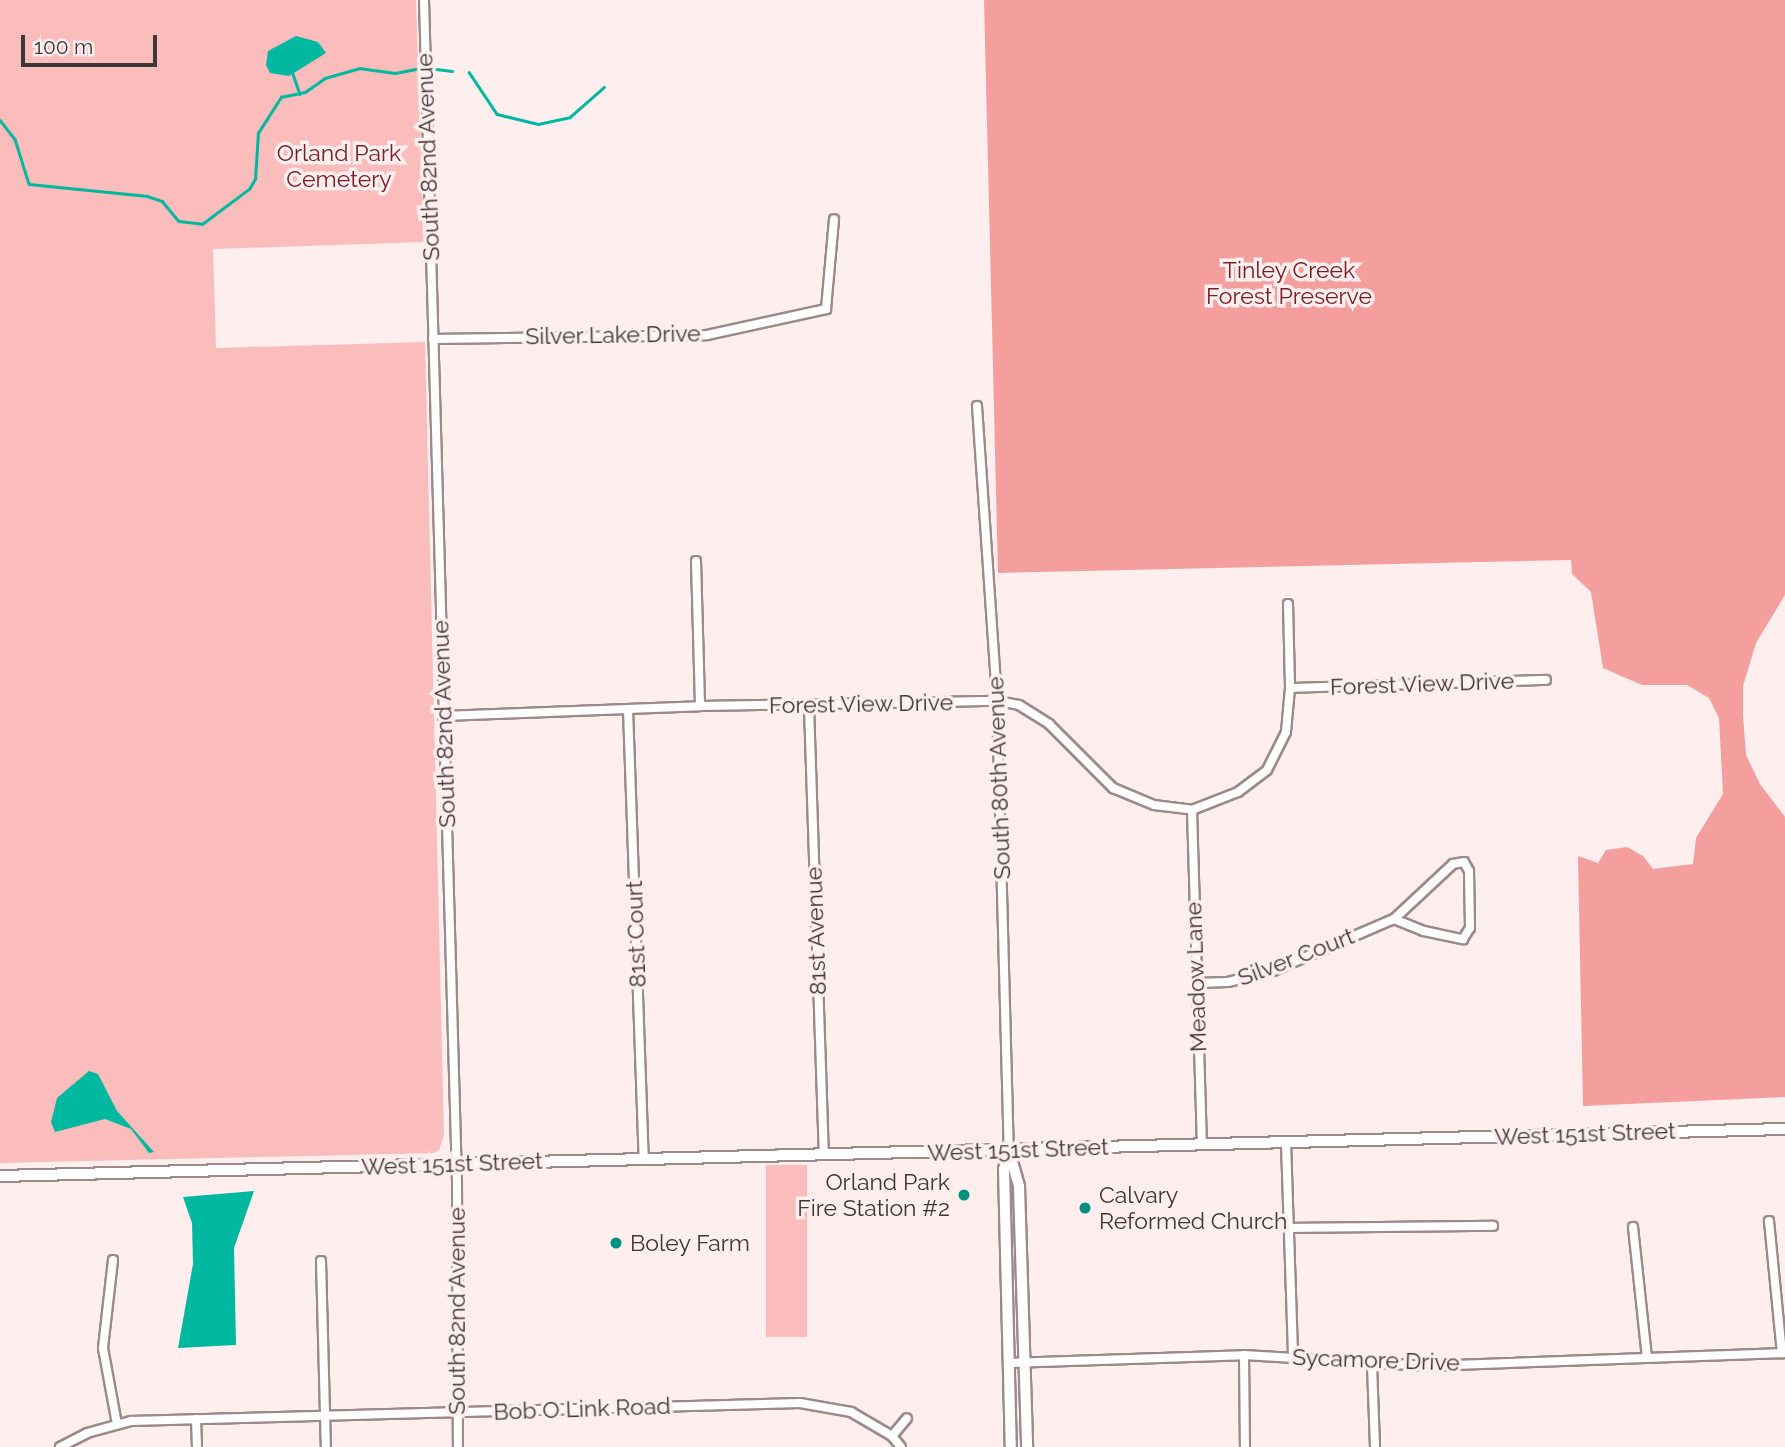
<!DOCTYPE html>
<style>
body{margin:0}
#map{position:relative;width:1785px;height:1447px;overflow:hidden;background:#feeeee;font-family:Raleway,sans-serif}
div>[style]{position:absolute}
.green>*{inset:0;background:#fabdbc;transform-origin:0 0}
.forest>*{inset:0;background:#f49f9e}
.water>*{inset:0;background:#00b79f}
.stream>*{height:2.5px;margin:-1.25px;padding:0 1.25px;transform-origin:1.25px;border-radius:1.25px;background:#00b79f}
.roads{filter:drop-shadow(2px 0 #9c8a8a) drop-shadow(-2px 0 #9c8a8a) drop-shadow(0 2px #9c8a8a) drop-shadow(0 -2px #9c8a8a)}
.minor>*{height:8px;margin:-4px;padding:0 4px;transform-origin:4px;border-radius:4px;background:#fff}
.tertiary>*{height:10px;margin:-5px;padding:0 5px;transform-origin:5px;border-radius:5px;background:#fff}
.dots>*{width:19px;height:19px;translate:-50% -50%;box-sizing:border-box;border:4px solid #feeeee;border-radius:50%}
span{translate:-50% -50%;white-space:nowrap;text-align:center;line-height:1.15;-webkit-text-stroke:7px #feeeee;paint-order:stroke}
.park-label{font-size:23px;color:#781c25}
.street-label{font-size:23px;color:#3e3737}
.poi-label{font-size:23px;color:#3e3737}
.right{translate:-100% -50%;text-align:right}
.left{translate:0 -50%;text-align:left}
.scale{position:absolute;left:21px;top:35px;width:136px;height:32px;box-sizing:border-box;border:4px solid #3e3737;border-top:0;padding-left:9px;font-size:21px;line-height:24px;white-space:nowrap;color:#3e3737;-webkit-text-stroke:5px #feeeee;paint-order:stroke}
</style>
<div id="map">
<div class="green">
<i style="clip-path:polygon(0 0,416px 0,424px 242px,213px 249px,216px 348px,425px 342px,444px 1135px,439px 1150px,433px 1153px,0 1163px)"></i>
<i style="left:766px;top:1165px;width:41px;height:172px"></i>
</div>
<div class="forest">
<i style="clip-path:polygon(984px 0,1785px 0,1785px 595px,1756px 643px,1743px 686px,1743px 715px,1746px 755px,1760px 784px,1785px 817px,1785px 1097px,1583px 1106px,1578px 856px,1598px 863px,1606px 850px,1627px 847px,1643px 856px,1653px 869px,1693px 864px,1696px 838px,1723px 794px,1719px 718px,1709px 698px,1687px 685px,1642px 685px,1603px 668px,1591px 592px,1572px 574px,1571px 560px,998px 573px)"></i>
</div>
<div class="water">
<i style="clip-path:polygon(296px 36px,318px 42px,326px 53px,289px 76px,270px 73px,266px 65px,268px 51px)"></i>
<i style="clip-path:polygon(89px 1071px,98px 1074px,117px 1111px,154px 1152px,149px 1153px,131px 1129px,105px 1119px,55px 1132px,51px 1122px,57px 1098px)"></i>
<i style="clip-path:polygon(254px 1191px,234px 1248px,236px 1345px,178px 1348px,193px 1264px,192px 1223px,183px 1197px)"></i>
</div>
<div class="stream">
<i style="left:436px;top:69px;width:16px;rotate:7deg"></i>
<i style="left:469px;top:72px;width:50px;rotate:56.3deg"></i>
<i style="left:497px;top:114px;width:42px;rotate:13.7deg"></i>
<i style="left:538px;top:124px;width:33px;rotate:-12deg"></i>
<i style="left:570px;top:117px;width:45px;rotate:-41.4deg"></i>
<i style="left:293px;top:74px;width:21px;rotate:71deg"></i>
<i style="left:0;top:120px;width:24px;rotate:52deg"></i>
<i style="left:15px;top:139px;width:47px;rotate:72.7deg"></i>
<i style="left:29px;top:184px;width:119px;rotate:5.8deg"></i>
<i style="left:147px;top:196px;width:16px;rotate:18deg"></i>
<i style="left:162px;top:201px;width:26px;rotate:50deg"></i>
<i style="left:179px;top:221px;width:23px;rotate:7deg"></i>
<i style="left:202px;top:224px;width:59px;rotate:-36.7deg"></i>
<i style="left:249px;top:189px;width:12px;rotate:-59deg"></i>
<i style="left:255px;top:179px;width:46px;rotate:-86.3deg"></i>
<i style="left:258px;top:133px;width:43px;rotate:-57.4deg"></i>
<i style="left:281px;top:97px;width:25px;rotate:-12deg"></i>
<i style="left:305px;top:92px;width:24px;rotate:-35deg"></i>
<i style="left:325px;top:78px;width:35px;rotate:-16deg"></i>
<i style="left:359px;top:68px;width:36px;rotate:8deg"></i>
<i style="left:395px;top:73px;width:26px;rotate:-11deg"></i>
</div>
<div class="roads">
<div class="minor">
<i style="left:424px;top:0;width:1181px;rotate:88.4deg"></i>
<i style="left:457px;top:1181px;width:266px;rotate:89.8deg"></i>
<i style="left:433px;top:339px;width:274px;rotate:-0.8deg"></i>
<i style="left:707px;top:335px;width:122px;rotate:-12.3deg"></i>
<i style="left:826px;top:309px;width:90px;rotate:-84.9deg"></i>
<i style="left:977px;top:406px;width:296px;rotate:86.1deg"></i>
<i style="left:997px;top:701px;width:450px;rotate:88.5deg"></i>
<i style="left:696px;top:561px;width:145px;rotate:88.4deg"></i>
<i style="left:1288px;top:604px;width:84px;rotate:88.6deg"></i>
<i style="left:809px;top:707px;width:448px;rotate:88.1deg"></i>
<i style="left:628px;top:709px;width:450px;rotate:88deg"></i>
<i style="left:443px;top:716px;width:257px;rotate:-2.2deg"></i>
<i style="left:700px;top:706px;width:297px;rotate:-1deg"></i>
<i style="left:997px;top:701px;width:22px;rotate:10deg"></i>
<i style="left:1019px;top:705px;width:36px;rotate:32deg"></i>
<i style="left:1049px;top:724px;width:91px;rotate:45deg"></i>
<i style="left:1113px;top:788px;width:44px;rotate:22.5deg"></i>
<i style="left:1154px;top:805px;width:38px;rotate:7deg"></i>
<i style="left:1192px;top:810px;width:49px;rotate:-21.4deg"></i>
<i style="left:1238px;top:792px;width:36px;rotate:-37deg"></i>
<i style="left:1267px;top:770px;width:42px;rotate:-63.4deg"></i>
<i style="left:1286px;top:732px;width:44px;rotate:-84.8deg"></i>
<i style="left:1290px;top:688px;width:256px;rotate:-1.8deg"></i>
<i style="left:1192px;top:810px;width:335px;rotate:88.3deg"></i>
<i style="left:1196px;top:983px;width:32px;rotate:-2deg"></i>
<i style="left:1228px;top:982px;width:46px;rotate:-13.7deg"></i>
<i style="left:1273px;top:971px;width:132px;rotate:-23.3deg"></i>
<i style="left:1394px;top:919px;width:32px;rotate:22deg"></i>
<i style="left:1424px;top:931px;width:40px;rotate:12deg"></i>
<i style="left:1463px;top:939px;width:13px;rotate:-58deg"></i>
<i style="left:1470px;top:928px;width:57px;rotate:-91deg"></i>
<i style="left:1469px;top:871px;width:10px;rotate:-119deg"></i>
<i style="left:1464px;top:862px;width:11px;rotate:170deg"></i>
<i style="left:1453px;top:864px;width:81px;rotate:137deg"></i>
<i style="left:1286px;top:1143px;width:213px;rotate:88.1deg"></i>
<i style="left:1769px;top:1221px;width:133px;rotate:84.4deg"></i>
<i style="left:1633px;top:1227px;width:131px;rotate:83.9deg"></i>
<i style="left:1289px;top:1228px;width:204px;rotate:-0.6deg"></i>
<i style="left:113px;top:1260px;width:89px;rotate:96.5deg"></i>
<i style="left:103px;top:1348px;width:77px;rotate:79.6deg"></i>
<i style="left:321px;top:1261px;width:186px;rotate:88.5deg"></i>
<i style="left:1244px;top:1355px;width:92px;rotate:89.4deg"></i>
<i style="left:1009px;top:1363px;width:235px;rotate:-1.9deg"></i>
<i style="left:1244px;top:1355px;width:184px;rotate:3.4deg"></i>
<i style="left:1428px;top:1366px;width:357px;rotate:-2.1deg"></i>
<i style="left:1372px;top:1365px;width:82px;rotate:87.9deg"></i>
<i style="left:196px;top:1419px;width:28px;rotate:88deg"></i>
<i style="left:892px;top:1436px;width:23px;rotate:-50deg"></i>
<i style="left:60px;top:1447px;width:30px;rotate:-27deg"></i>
<i style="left:87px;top:1433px;width:46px;rotate:-15.3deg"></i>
<i style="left:131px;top:1421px;width:669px;rotate:-1.54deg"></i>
<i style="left:800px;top:1403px;width:52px;rotate:10deg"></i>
<i style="left:851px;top:1412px;width:48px;rotate:30.3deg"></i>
<i style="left:892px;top:1436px;width:14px;rotate:51deg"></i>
</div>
<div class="tertiary">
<i style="left:1009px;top:1151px;width:37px;rotate:74deg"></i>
<i style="left:1019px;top:1187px;width:260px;rotate:88.2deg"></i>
<i style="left:1009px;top:1152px;width:18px;rotate:106deg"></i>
<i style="left:1004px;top:1169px;width:278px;rotate:88.6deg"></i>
<i style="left:0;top:1176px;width:1786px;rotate:-1.51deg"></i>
</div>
</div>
<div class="dots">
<i style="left:964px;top:1195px;background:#00927f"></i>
<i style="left:1085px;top:1208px;background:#00927f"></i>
<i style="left:616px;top:1243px;background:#00927f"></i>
</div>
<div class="park-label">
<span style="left:339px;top:166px">Orland Park<br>Cemetery</span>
<span style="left:1289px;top:283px">Tinley Creek<br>Forest Preserve</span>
</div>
<div class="street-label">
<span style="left:428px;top:157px;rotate:-92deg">South 82nd Avenue</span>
<span style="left:613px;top:335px;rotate:-1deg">Silver Lake Drive</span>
<span style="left:1422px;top:684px;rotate:-2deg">Forest View Drive</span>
<span style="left:861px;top:704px;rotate:-1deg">Forest View Drive</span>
<span style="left:444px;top:724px;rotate:-92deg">South 82nd Avenue</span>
<span style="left:999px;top:778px;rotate:-92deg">South 80th Avenue</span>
<span style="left:816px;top:931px;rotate:-92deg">81st Avenue</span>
<span style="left:636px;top:934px;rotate:-92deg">81st Court</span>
<span style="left:1296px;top:957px;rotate:-21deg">Silver Court</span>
<span style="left:1196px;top:977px;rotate:-92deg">Meadow Lane</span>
<span style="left:1585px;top:1134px;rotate:-2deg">West 151st Street</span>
<span style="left:1018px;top:1150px;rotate:-2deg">West 151st Street</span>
<span style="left:452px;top:1164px;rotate:-2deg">West 151st Street</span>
<span style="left:457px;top:1311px;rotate:-90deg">South 82nd Avenue</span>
<span style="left:1376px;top:1360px;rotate:2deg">Sycamore Drive</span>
<span style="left:582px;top:1409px;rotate:-2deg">Bob O Link Road</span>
</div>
<div class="poi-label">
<span class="right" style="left:950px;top:1195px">Orland Park<br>Fire Station #2</span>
<span class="left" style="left:1099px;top:1208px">Calvary<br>Reformed Church</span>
<span class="left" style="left:630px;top:1243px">Boley Farm</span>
</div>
<div class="scale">100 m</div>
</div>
